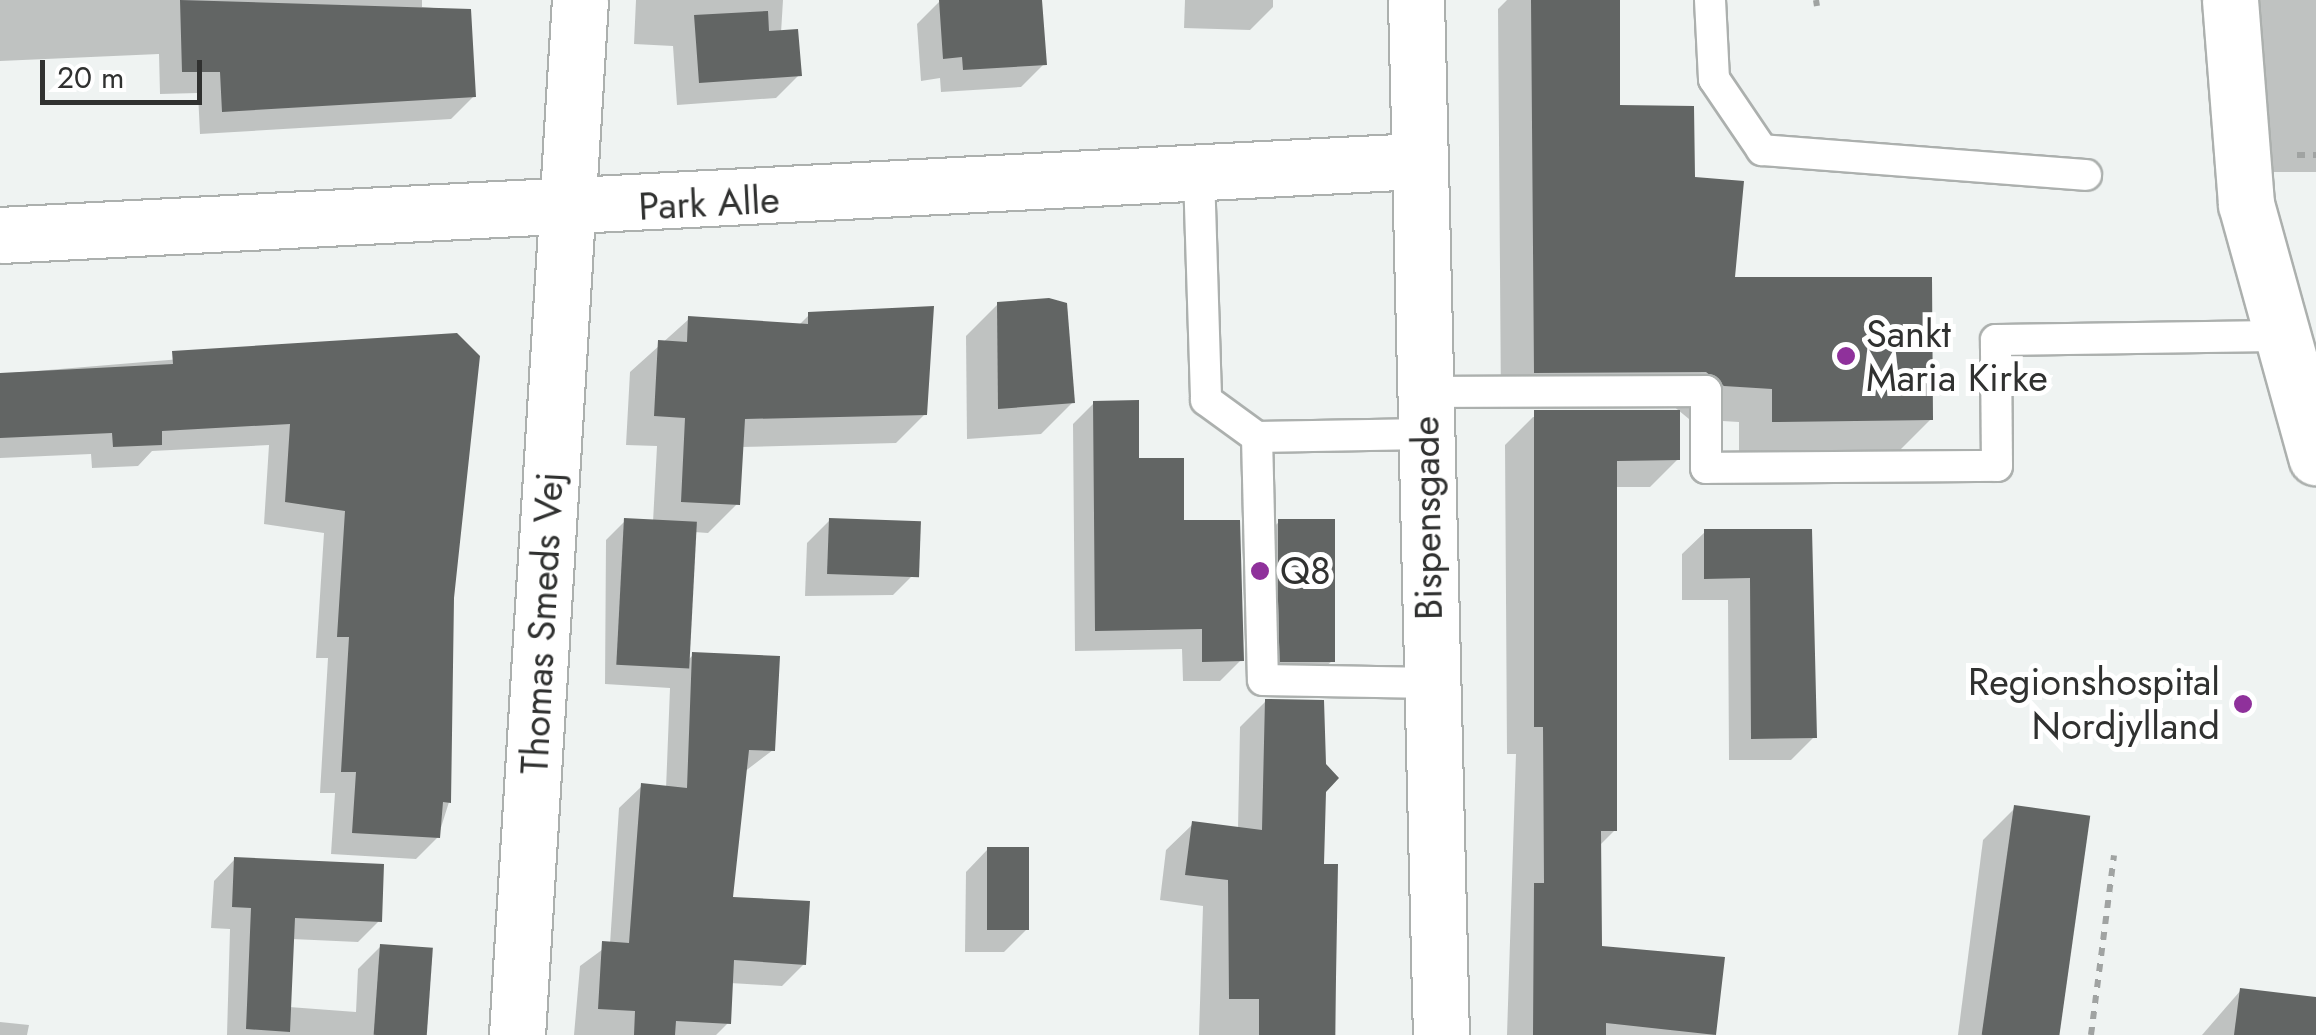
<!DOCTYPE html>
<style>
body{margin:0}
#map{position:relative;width:2316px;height:1035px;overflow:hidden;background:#eff3f2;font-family:Jost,sans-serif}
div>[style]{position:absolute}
.shadow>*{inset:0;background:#0003;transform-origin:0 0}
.building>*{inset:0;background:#626564;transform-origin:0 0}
.path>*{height:6px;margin-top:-3px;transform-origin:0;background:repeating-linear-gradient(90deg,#a0a3a2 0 8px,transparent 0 16px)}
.roads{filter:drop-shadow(2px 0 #acb0ae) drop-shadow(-2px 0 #acb0ae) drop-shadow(0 2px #acb0ae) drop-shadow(0 -2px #acb0ae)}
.lane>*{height:30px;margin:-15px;padding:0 15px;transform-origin:15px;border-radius:15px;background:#fff}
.street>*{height:55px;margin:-27.5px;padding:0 27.5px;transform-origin:27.5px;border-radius:27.5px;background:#fff}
.secondary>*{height:55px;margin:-27.5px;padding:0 27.5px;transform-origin:27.5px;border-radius:27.5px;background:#fff}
.dots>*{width:28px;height:28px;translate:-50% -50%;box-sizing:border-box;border:5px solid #fff;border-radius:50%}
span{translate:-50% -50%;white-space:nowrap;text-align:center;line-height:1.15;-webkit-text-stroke:10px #fff;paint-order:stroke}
.street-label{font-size:38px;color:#303130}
.poi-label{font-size:38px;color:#303130}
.left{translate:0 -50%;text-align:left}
.right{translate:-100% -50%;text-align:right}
.scale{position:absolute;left:40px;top:60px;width:162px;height:45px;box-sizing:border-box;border:5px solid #303130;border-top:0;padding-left:12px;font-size:30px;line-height:35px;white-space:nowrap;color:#303130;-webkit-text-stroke:8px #fff;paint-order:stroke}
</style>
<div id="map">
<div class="shadow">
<i style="clip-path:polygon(0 0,422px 0,422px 7px,469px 11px,474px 96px,451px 119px,200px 134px,198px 93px,160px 94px,159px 54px,0 61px)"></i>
<i style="clip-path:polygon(636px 0,783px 0,781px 33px,799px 75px,776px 98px,677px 105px,673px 46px,634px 44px)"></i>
<i style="clip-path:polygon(1040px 0,1044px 64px,1021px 87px,941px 92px,940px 78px,921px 81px,917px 24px,940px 1px)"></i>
<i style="clip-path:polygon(1185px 0,1273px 0,1273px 7px,1250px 30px,1184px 28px)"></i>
<i style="clip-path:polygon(1507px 0,1617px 0,1617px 107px,1692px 179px,1733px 280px,1931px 419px,1897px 453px,1739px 455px,1739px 422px,1689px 419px,1672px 405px,1501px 406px,1498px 9px)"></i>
<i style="left:2257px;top:0;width:59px;height:172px"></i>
<i style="clip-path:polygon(998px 304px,1073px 402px,1041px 434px,967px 439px,966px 336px)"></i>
<i style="clip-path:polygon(809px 315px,925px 414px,896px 443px,741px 447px,737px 504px,708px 533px,694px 532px,687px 661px,693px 655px,773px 750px,744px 772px,730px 899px,804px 964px,782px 986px,730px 983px,728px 1023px,716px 1035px,574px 1035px,580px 966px,610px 944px,619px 808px,642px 786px,666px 789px,670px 688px,605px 684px,606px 540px,625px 521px,653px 522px,657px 446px,626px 445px,630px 372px,689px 319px,798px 326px)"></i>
<i style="clip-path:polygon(456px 336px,449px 802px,438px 837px,416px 859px,331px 854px,335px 793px,320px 793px,328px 658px,316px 658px,324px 533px,264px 524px,269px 445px,152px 451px,138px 466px,92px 468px,91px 454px,0 458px,0 374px)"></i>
<i style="clip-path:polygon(1094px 403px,1181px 523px,1241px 660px,1220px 681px,1183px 681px,1182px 649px,1075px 651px,1073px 424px)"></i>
<i style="clip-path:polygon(1678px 412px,1678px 459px,1650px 487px,1615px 487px,1615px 830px,1599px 846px,1599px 948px,1722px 960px,1714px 1035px,1507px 1035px,1516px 754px,1507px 754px,1505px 445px,1533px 417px)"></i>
<i style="clip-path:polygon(830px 520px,916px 572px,893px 595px,805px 596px,807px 543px)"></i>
<i style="clip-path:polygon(1279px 522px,1333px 660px,1321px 671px,1271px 672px,1267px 533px)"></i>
<i style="clip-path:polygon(1810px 531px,1814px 737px,1791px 760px,1729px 760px,1728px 600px,1682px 600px,1682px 554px,1705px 532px)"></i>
<i style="clip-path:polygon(1266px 701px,1323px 791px,1321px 867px,1335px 867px,1336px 1035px,1199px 1035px,1203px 906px,1160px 900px,1166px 850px,1193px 824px,1238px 829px,1240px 727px)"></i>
<i style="clip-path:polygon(2015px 808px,2059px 1035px,1958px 1035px,1983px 840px)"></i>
<i style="clip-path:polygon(988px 849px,1027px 929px,1004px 952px,965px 952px,966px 872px)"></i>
<i style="clip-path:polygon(235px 859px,380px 920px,358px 942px,292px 939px,289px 1007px,356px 1012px,358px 969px,380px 947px,415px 1035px,227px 1035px,230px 929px,211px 928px,214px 881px)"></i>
<i style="clip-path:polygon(2241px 990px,2316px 999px,2316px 1035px,2202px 1035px)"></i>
<i style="clip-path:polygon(0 1022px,29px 1025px,27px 1035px,0 1035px)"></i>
</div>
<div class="building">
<i style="clip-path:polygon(180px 0,471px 9px,476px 97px,222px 112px,220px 72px,182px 72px)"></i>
<i style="clip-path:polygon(939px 0,1042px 0,1047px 65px,963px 70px,962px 57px,943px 59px)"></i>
<i style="clip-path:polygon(1531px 0,1620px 0,1620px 105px,1694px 106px,1695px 177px,1744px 181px,1735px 277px,1932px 277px,1933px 420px,1772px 422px,1772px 389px,1724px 386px,1706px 372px,1534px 373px)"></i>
<i style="clip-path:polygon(768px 11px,769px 31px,798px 29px,802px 76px,699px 83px,694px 15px)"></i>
<i style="clip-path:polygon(1049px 298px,1067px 303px,1075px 403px,998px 409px,997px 302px)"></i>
<i style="clip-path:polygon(934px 306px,927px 415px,745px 419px,740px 505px,681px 502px,685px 418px,654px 416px,658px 340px,687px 342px,688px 316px,808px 324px,808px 312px)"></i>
<i style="clip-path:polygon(457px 333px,480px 356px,454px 598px,451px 803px,443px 802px,440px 838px,352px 833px,356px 772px,341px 772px,349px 637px,337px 637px,345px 511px,285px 502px,290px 424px,162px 431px,162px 445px,113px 447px,112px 433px,0 438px,0 373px,173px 364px,172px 351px)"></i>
<i style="clip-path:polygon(1139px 400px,1139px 458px,1184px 458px,1184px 520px,1240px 520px,1244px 661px,1202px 662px,1202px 629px,1095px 631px,1093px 401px)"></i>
<i style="clip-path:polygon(1534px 410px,1680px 410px,1680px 460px,1617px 461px,1617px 831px,1601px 831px,1602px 946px,1725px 957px,1716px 1035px,1606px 1023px,1606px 1035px,1533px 1035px,1534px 883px,1544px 883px,1543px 727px,1534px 727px)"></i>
<i style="left:624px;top:518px;width:73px;height:147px;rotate:3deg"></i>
<i style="left:829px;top:518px;width:92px;height:56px;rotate:2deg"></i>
<i style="left:1278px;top:519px;width:57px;height:143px"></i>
<i style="clip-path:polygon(1704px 529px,1812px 529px,1817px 738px,1751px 739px,1750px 578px,1704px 579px)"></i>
<i style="clip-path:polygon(692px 652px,780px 656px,775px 751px,749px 750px,733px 897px,810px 901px,806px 965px,734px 960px,731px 1024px,676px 1021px,675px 1035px,634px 1035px,635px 1011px,598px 1009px,602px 941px,629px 943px,641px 783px,687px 788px)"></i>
<i style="clip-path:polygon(1265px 699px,1324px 700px,1326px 764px,1339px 778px,1326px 792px,1324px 864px,1338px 864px,1335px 1035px,1259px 1035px,1259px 999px,1229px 999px,1228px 880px,1185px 875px,1192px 821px,1262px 830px)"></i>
<i style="left:2014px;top:805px;width:77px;height:232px;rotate:8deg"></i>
<i style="left:987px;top:847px;width:42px;height:83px"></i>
<i style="clip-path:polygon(234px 857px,384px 864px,382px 922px,295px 918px,290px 1032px,246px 1029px,251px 908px,232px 907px)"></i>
<i style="left:380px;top:944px;width:53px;height:91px;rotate:4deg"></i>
<i style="clip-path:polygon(2240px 988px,2316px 997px,2316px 1035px,2234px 1035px)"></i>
</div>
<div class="path">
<i style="left:1816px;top:0;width:6px;rotate:81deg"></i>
<i style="left:2297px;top:155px;width:19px"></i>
<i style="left:2091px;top:1035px;width:181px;rotate:-82.7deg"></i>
</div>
<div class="roads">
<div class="lane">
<i style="left:1710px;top:0;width:79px;rotate:87.1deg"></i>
<i style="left:1714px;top:79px;width:86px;rotate:55.9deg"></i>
<i style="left:1762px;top:150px;width:325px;rotate:4.4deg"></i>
<i style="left:1199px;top:174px;width:226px;rotate:88.2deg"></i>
<i style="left:1206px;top:400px;width:63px;rotate:36deg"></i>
<i style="left:1257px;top:437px;width:243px;rotate:88.6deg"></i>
<i style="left:1263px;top:680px;width:169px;rotate:1deg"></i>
<i style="left:1424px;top:392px;width:282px;rotate:-0.2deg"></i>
<i style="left:1706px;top:391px;width:77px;rotate:90deg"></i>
<i style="left:1706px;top:468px;width:291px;rotate:-0.4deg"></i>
<i style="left:1997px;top:466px;width:126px;rotate:-90.5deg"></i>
<i style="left:1996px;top:340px;width:281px;rotate:-0.8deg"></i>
<i style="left:1257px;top:437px;width:168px;rotate:-1deg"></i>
</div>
<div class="street">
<i style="left:2230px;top:0;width:205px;rotate:85.5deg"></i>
<i style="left:2246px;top:204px;width:263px;rotate:74.5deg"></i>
<i style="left:517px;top:1035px;width:1037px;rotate:-86.52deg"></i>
</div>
<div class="secondary">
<i style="left:1416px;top:0;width:1035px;rotate:88.62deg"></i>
<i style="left:0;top:235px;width:1420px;rotate:-2.99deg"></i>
</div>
</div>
<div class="dots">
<i style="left:1846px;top:356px;background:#8f319b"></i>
<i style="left:1260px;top:571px;background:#8f319b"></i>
<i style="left:2243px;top:704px;background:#8f319b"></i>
</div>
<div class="street-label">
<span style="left:709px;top:203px;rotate:-3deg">Park Alle</span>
<span style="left:1427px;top:518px;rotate:-91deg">Bispensgade</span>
<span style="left:542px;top:623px;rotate:-87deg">Thomas Smeds Vej</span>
</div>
<div class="poi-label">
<span class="left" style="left:1866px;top:356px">Sankt<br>Maria Kirke</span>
<span class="left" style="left:1280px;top:571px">Q8</span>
<span class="right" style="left:2220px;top:704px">Regionshospital<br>Nordjylland</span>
</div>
<div class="scale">20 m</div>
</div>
